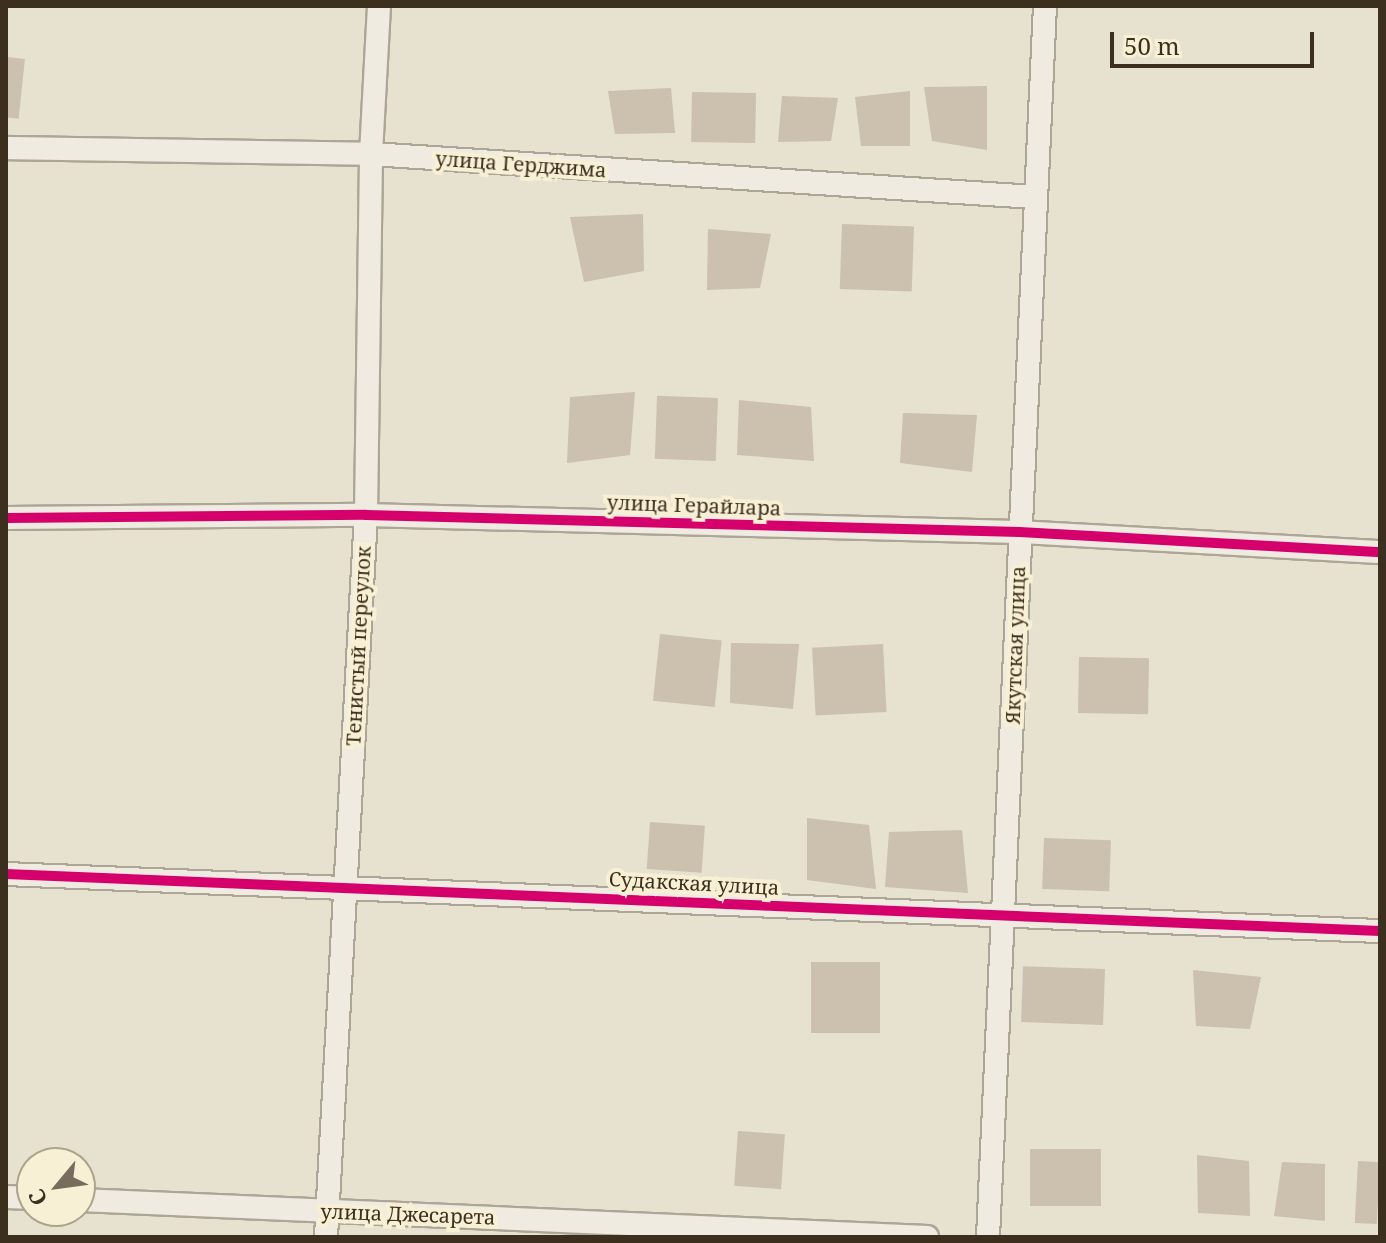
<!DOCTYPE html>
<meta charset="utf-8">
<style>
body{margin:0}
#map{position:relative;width:1386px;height:1243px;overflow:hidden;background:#e7e1cf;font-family:"Noto Serif",serif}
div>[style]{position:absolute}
.building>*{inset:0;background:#ccc0af;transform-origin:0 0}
.roads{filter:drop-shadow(2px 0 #ada697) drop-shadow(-2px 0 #ada697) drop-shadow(0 2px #ada697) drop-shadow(0 -2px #ada697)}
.street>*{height:22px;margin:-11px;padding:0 11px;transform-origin:11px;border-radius:11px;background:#efebe1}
.cycleway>*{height:10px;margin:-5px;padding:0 5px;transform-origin:5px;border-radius:5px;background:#d6006c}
span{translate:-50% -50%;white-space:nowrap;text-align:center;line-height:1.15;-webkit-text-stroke:8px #f8f0d5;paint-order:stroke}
.street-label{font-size:20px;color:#3d2f1e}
.frame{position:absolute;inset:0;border:8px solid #3d2f1e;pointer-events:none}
.north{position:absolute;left:16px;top:1147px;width:80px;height:80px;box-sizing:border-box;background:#f8f0d5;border:2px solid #ada38c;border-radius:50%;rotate:241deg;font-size:22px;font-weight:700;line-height:32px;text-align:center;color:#3d2f1e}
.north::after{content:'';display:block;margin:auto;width:28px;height:36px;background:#786d5c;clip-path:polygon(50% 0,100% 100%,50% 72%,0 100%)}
.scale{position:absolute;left:1110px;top:32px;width:204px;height:36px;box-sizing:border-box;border:4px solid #3d2f1e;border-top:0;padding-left:10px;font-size:24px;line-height:28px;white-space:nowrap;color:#3d2f1e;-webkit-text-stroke:6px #f8f0d5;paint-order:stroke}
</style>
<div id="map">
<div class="building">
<i style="left:6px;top:57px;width:19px;height:60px;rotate:6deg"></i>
<i style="clip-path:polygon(987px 86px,987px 150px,932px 141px,924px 87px)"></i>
<i style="clip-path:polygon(671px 88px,675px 133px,615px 134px,608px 91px)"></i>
<i style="clip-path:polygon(910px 91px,910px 146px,861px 146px,855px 97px)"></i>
<i style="left:692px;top:92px;width:64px;height:50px;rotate:1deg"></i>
<i style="clip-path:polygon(782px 96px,838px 98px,831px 141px,778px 142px)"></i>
<i style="clip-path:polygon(643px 214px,644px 271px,584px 282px,570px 217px)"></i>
<i style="left:842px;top:224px;width:72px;height:65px;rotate:2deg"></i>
<i style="clip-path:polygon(708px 229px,771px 234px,760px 288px,707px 290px)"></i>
<i style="clip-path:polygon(635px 392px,630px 455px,567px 463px,570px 397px)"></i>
<i style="left:718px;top:398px;width:63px;height:61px;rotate:92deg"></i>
<i style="clip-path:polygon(739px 400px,811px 407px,814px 461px,737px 455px)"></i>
<i style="clip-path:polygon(903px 413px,977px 415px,972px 472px,900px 463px)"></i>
<i style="left:660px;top:634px;width:62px;height:67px;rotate:6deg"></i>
<i style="clip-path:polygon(731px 643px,799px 644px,793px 709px,730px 703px)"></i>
<i style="left:883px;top:644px;width:68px;height:71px;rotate:87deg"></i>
<i style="left:1079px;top:657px;width:70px;height:56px;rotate:1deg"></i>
<i style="clip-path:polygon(807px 818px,869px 825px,876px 889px,807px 880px)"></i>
<i style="left:650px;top:822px;width:55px;height:47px;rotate:4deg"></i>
<i style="clip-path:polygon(962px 830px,968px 893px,885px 887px,889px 832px)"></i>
<i style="left:1044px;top:838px;width:67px;height:51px;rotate:2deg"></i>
<i style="left:811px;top:962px;width:69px;height:71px"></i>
<i style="left:1105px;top:969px;width:56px;height:82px;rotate:92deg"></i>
<i style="clip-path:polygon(1193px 970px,1261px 977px,1250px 1029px,1196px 1026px)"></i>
<i style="left:738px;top:1131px;width:47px;height:55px;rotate:4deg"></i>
<i style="left:1030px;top:1149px;width:71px;height:57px"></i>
<i style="clip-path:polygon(1197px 1155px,1249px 1161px,1250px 1216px,1198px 1213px)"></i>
<i style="left:1358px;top:1161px;width:22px;height:62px;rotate:3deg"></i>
<i style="clip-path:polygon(1282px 1162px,1325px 1164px,1325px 1221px,1274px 1216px)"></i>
</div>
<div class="roads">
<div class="street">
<i style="left:6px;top:148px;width:365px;rotate:0.9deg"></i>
<i style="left:371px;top:154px;width:665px;rotate:3.71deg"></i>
<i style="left:6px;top:518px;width:360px;rotate:-0.5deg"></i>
<i style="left:366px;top:515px;width:654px;rotate:1.49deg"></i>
<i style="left:1020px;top:532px;width:361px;rotate:3.2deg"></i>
<i style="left:6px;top:874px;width:1375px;rotate:2.38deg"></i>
<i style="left:6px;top:1197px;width:26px;rotate:2deg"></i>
<i style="left:80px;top:1200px;width:848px;rotate:2.5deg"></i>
<i style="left:326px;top:1237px;width:723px;rotate:-86.83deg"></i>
<i style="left:366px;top:515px;width:361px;rotate:-89.2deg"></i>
<i style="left:371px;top:154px;width:148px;rotate:-86.9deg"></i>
<i style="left:988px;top:1237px;width:1232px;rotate:-87.35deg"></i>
</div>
</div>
<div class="cycleway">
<i style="left:6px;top:518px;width:360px;rotate:-0.5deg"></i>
<i style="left:366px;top:515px;width:654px;rotate:1.49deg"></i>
<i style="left:1020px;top:532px;width:361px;rotate:3.2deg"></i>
<i style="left:6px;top:874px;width:1375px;rotate:2.38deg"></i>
</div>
<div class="street-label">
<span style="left:521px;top:164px;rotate:4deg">улица Герджима</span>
<span style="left:694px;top:505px;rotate:2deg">улица Герайлара</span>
<span style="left:1015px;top:645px;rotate:-88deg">Якутская улица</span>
<span style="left:358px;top:646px;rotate:-87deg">Тенистый переулок</span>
<span style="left:694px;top:883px;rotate:3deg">Судакская улица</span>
<span style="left:408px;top:1214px;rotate:2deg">улица Джесарета</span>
</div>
<div class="frame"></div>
<div class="north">С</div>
<div class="scale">50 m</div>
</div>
